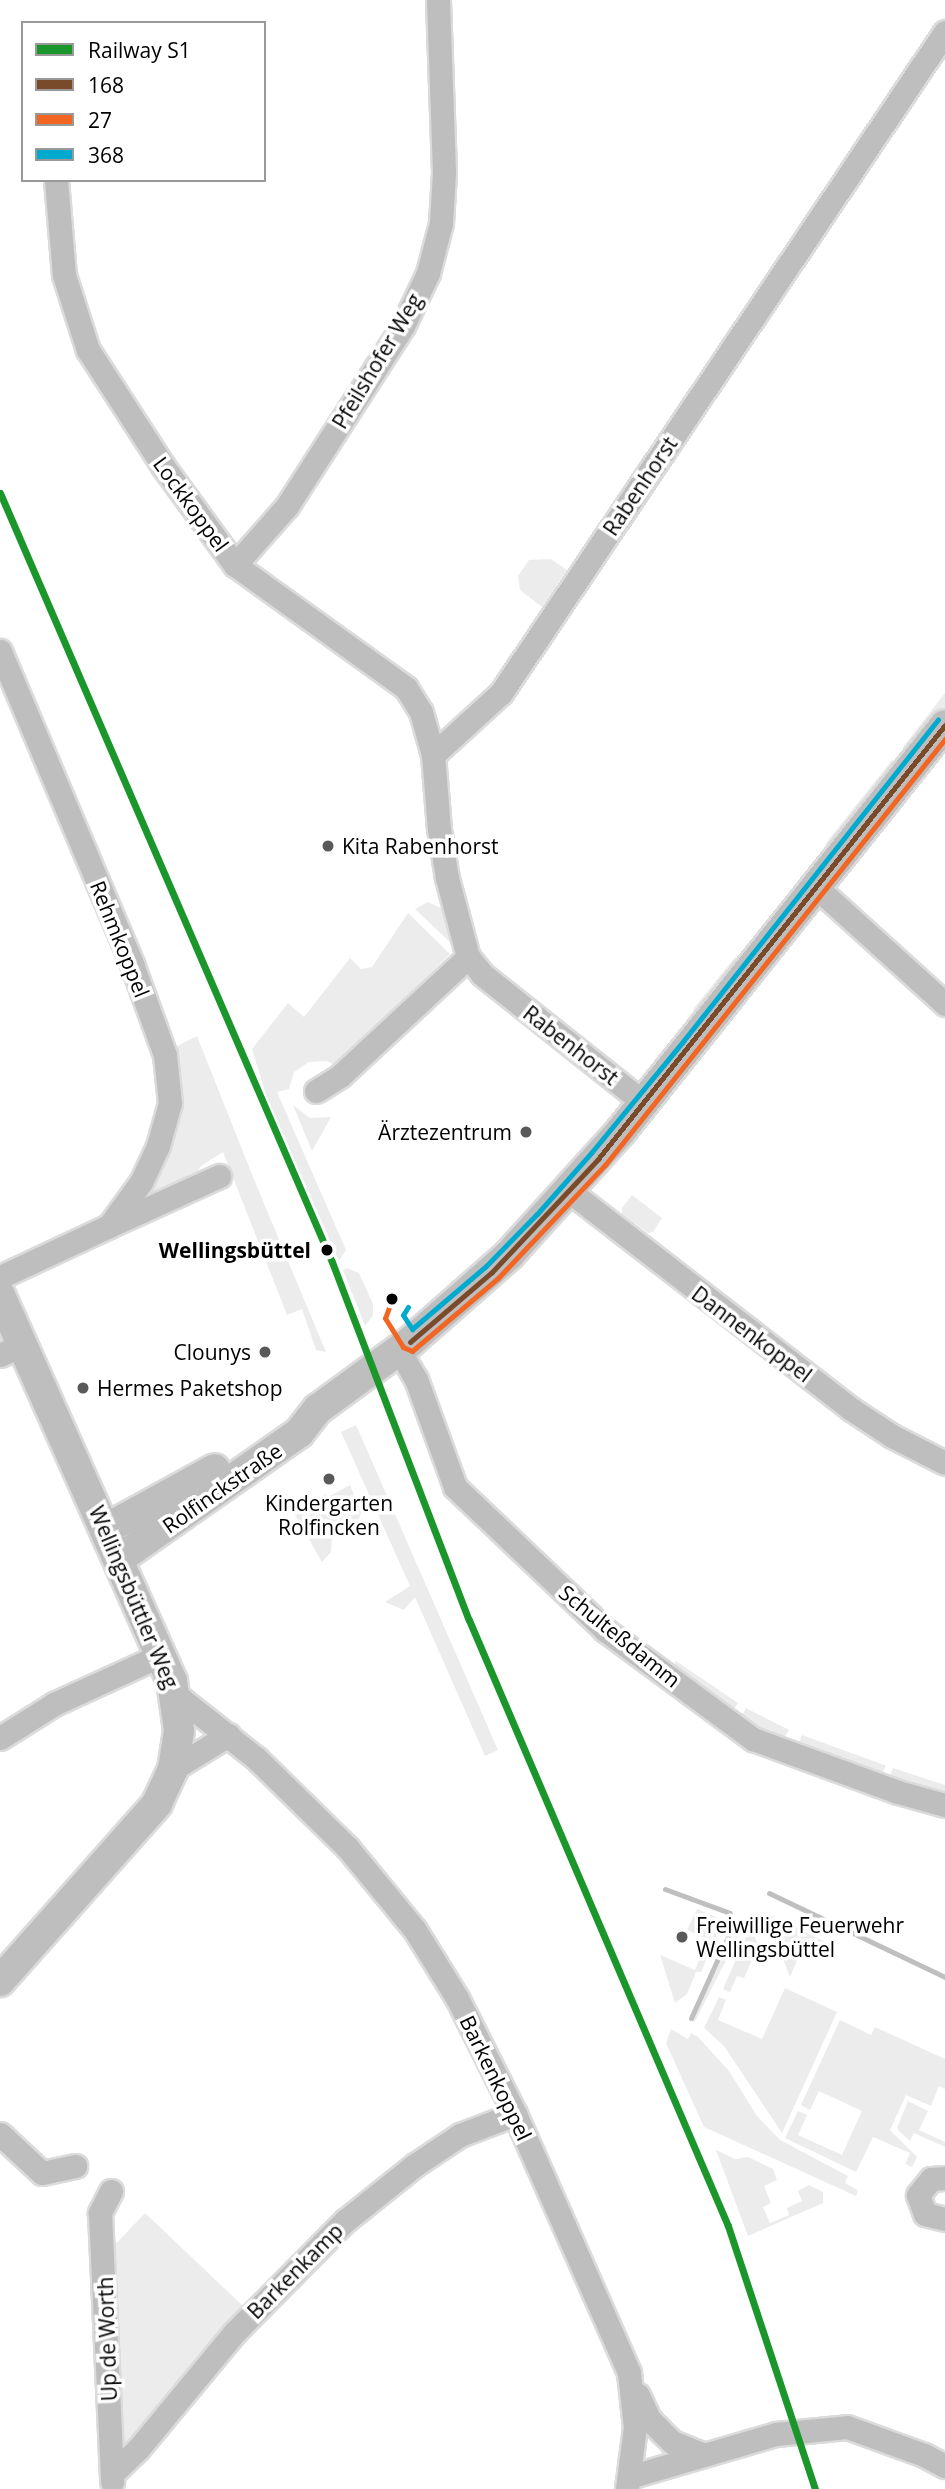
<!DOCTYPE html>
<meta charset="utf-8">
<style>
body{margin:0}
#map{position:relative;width:945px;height:2489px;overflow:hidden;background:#fff;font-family:"Open Sans",sans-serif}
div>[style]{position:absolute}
.green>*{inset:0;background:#ececec;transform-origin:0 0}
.stream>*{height:5px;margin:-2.5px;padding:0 2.5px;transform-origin:2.5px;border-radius:2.5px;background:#bfbfbf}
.roads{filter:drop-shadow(2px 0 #dbdbdb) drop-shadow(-2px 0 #dbdbdb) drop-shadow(0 2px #dbdbdb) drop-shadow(0 -2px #dbdbdb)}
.minor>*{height:23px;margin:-11.5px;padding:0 11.5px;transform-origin:11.5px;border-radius:11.5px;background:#bebebe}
.major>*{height:30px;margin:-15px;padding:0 15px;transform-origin:15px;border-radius:15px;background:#bebebe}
.bus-1>*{height:5px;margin:-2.5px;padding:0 2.5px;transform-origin:2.5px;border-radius:2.5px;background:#7a4b2a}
.bus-2>*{height:5px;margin:-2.5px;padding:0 2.5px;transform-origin:2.5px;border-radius:2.5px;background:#f26522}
.bus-3>*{height:5px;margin:-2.5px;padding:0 2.5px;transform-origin:2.5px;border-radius:2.5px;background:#00a9ce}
.rail-1>*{height:7px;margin:-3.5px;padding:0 3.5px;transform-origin:3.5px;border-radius:3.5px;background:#1a962b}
.dots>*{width:19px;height:19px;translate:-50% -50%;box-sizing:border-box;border:4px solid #fff;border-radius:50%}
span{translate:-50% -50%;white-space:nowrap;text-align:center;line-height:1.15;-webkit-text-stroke:7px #fff;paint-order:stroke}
.street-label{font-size:21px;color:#000}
.poi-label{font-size:21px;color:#000}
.left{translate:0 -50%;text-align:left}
.right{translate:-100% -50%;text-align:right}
.stop-label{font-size:21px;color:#000;font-weight:700}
.legend{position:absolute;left:21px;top:21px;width:245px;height:161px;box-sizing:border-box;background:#fff;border:2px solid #999;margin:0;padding:9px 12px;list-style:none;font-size:21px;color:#000}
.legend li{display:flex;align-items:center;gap:14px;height:35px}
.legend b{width:35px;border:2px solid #999}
</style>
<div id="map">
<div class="green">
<i style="clip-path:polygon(551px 559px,567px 570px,542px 607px,520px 590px,518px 576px,529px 560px)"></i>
<i style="clip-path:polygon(945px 693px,945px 710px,911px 754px,903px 747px)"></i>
<i style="clip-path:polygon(892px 760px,900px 763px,831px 848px,825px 844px)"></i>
<i style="clip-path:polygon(428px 902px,443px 909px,450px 923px,452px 944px,415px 909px)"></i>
<i style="clip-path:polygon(408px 913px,450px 954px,336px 1066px,327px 1061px,309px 1062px,294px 1072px,289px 1089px,277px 1092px,346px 1250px,339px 1261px,266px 1095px,252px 1049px,288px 1003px,304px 1017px,350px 958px,361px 969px,372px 967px)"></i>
<i style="clip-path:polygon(735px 957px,740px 962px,684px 1039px,694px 1008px)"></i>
<i style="clip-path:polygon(197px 1036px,253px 1177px,326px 1352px,316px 1350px,302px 1309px,287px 1315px,223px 1152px,201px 1166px,192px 1183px,135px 1211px,171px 1049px)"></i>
<i style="clip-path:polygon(293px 1105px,310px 1118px,331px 1117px,312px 1151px)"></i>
<i style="clip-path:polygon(632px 1195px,662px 1218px,653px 1232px,648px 1233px,622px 1214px,622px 1208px)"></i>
<i style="clip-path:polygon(347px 1268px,359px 1273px,373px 1304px,373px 1315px,365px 1326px,343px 1270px)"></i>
<i style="clip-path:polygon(356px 1425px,498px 1750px,485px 1756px,415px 1597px,404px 1610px,385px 1602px,410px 1586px,341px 1432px)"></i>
<i style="clip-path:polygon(350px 1485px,361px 1513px,357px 1522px,332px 1538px,331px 1552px,322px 1562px,294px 1513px,314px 1501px,317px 1505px,323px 1501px,321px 1497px,326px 1494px,328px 1497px)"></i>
<i style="clip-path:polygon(676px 1661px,738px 1703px,730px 1715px,670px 1670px)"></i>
<i style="left:746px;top:1708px;width:48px;height:13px;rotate:27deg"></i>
<i style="left:802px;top:1735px;width:89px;height:14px;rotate:20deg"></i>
<i style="clip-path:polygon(893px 1768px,945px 1785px,945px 1797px,888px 1782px)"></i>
<i style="clip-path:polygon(697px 1909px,723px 1920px,701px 1972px,696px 1972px,687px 1994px,675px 2003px,660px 1955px,695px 1970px,708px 1940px,687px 1930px)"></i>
<i style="clip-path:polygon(770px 1915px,828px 1943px,825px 1949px,806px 1940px,790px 1977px,768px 1920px)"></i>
<i style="left:739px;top:1926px;width:4px;height:106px;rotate:27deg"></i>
<i style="clip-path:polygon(749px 1930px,753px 1931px,758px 1946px,744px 1978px,737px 1976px,730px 1992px,723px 1989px)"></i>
<i style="clip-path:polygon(785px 1988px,837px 2012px,782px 2133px,724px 2046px,704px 2028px,719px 1997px,726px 2000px,718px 2020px,762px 2039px)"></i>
<i style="clip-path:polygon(840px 2020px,871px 2035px,875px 2027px,945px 2059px,945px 2089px,939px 2086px,931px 2106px,906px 2095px,890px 2130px,917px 2157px,912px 2167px,905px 2164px,910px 2153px,873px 2137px,856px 2172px,785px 2138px,798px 2111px,807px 2115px,798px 2135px,842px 2155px,862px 2111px,819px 2091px,810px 2110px,801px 2105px)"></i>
<i style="clip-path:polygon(671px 2029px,688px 2039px,691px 2033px,698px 2037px,729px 2071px,757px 2116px,780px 2140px,848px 2176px,845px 2183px,858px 2190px,856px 2196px,704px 2127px,666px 2043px)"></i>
<i style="clip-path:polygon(908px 2101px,928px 2111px,919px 2130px,945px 2142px,945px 2147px,914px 2133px,910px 2141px,899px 2131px,897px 2128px)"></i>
<i style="clip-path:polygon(716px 2150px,735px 2159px,748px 2157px,773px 2169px,777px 2180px,764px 2186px,771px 2203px,763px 2207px,770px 2223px,789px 2215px,787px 2208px,802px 2201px,798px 2191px,809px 2185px,823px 2192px,823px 2203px,748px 2236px)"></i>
<i style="clip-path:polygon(145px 2213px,243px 2306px,135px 2440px,127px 2443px,120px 2439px,111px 2249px)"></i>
</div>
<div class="stream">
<i style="left:665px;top:1889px;width:69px;rotate:20.3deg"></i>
<i style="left:769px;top:1893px;width:195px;rotate:25.5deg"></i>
<i style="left:691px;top:2018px;width:104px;rotate:-65.6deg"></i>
</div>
<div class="roads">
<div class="minor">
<i style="left:56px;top:180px;width:95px;rotate:85.2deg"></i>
<i style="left:64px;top:275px;width:79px;rotate:72.3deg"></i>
<i style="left:88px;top:350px;width:138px;rotate:57.1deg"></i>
<i style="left:163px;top:466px;width:122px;rotate:54deg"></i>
<i style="left:235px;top:565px;width:211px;rotate:35.7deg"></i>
<i style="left:406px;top:688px;width:28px;rotate:58deg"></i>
<i style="left:421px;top:712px;width:45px;rotate:74.4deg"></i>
<i style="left:235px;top:565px;width:79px;rotate:-48.6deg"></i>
<i style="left:287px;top:506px;width:214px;rotate:-57.2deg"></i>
<i style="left:403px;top:326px;width:59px;rotate:-64.7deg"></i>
<i style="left:428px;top:273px;width:52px;rotate:-75.4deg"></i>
<i style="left:441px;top:223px;width:51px;rotate:-86.6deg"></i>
<i style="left:444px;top:172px;width:172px;rotate:-92deg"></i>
<i style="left:0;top:651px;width:340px;rotate:67.1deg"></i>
<i style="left:132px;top:964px;width:97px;rotate:70.1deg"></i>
<i style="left:165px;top:1055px;width:48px;rotate:84.1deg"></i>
<i style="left:170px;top:1103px;width:45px;rotate:105.6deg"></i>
<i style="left:158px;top:1146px;width:40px;rotate:115deg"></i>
<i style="left:141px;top:1182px;width:54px;rotate:126deg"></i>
<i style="left:109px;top:1226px;width:120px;rotate:154.9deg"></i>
<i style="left:816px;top:887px;width:174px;rotate:42.2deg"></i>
<i style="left:316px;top:1091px;width:28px;rotate:-32deg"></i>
<i style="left:340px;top:1076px;width:175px;rotate:-42.9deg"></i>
<i style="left:644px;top:1103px;width:207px;rotate:-141.5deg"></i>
<i style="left:482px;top:974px;width:22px;rotate:-129deg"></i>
<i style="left:468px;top:957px;width:82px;rotate:-104.9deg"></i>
<i style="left:447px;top:878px;width:50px;rotate:-99.3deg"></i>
<i style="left:439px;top:829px;width:74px;rotate:-94.6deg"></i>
<i style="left:433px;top:755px;width:92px;rotate:-42.4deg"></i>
<i style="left:501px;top:693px;width:796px;rotate:-56.11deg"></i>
<i style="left:569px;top:1191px;width:356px;rotate:37.7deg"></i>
<i style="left:851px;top:1409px;width:49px;rotate:33.4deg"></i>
<i style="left:892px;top:1436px;width:59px;rotate:27deg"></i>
<i style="left:109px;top:1226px;width:121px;rotate:-24.4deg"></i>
<i style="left:399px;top:1350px;width:34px;rotate:60deg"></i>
<i style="left:416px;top:1379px;width:115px;rotate:70.1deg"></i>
<i style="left:455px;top:1487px;width:207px;rotate:43.6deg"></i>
<i style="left:605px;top:1630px;width:184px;rotate:36.4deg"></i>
<i style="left:753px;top:1739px;width:154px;rotate:20.1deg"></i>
<i style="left:898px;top:1792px;width:49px;rotate:15.5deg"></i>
<i style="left:0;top:1355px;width:26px;rotate:-25deg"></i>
<i style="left:176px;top:1695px;width:103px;rotate:38.3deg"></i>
<i style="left:257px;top:1759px;width:126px;rotate:44.4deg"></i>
<i style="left:347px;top:1847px;width:107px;rotate:50.7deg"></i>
<i style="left:415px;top:1930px;width:80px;rotate:58.3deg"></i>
<i style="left:457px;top:1998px;width:130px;rotate:63.4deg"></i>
<i style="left:515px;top:2114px;width:283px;rotate:66.2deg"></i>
<i style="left:629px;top:2373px;width:54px;rotate:83.7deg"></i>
<i style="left:635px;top:2427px;width:63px;rotate:97.4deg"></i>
<i style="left:0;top:1738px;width:64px;rotate:-32.2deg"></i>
<i style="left:54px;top:1704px;width:118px;rotate:-24.6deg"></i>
<i style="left:173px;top:1769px;width:65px;rotate:-31.7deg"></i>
<i style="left:0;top:2134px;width:57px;rotate:42.9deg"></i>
<i style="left:42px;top:2173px;width:34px;rotate:-12deg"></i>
<i style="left:945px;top:2178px;width:14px;rotate:176deg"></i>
<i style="left:931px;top:2179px;width:21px;rotate:129deg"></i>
<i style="left:918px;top:2195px;width:20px;rotate:70deg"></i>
<i style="left:925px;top:2214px;width:21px;rotate:14deg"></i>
<i style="left:111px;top:2191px;width:25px;rotate:117deg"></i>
<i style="left:100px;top:2213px;width:269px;rotate:87.4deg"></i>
<i style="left:638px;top:2395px;width:26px;rotate:65deg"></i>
<i style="left:649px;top:2419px;width:33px;rotate:45deg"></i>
<i style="left:672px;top:2442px;width:32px;rotate:22deg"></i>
<i style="left:112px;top:2474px;width:36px;rotate:-44deg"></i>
<i style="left:138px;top:2449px;width:151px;rotate:-50.4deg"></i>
<i style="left:234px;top:2333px;width:158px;rotate:-45.3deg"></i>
<i style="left:345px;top:2221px;width:90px;rotate:-38.7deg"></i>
<i style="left:415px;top:2165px;width:54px;rotate:-33.7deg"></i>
<i style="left:460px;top:2135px;width:59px;rotate:-20.9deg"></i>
<i style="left:629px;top:2477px;width:153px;rotate:-16.3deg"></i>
<i style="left:776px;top:2434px;width:71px;rotate:-5.6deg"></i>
<i style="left:847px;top:2427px;width:82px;rotate:20deg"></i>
<i style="left:924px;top:2455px;width:24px;rotate:28deg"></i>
</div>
<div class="major">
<i style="left:0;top:1295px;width:423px;rotate:66deg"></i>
<i style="left:172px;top:1681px;width:50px;rotate:82deg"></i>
<i style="left:179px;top:1731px;width:38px;rotate:99deg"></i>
<i style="left:173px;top:1769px;width:38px;rotate:115deg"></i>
<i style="left:157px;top:1804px;width:237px;rotate:131.6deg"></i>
<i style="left:106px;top:1529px;width:124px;rotate:-28.8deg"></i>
<i style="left:119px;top:1559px;width:220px;rotate:-35deg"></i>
<i style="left:299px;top:1433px;width:31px;rotate:-52deg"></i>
<i style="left:318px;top:1409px;width:114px;rotate:-36.1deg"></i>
<i style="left:410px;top:1342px;width:132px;rotate:-41.3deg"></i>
<i style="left:509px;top:1255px;width:167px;rotate:-47.9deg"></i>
<i style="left:621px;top:1131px;width:519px;rotate:-51.41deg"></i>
</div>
</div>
<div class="bus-1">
<i style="left:410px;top:1342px;width:108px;rotate:-40.5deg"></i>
<i style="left:492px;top:1272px;width:155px;rotate:-46.8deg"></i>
<i style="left:598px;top:1159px;width:556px;rotate:-51.36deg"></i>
</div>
<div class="bus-2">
<i style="left:392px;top:1299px;width:20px;rotate:110deg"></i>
<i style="left:385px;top:1318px;width:34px;rotate:58deg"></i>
<i style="left:403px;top:1347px;width:10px;rotate:24deg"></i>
<i style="left:412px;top:1351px;width:113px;rotate:-40.3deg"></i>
<i style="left:498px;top:1278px;width:156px;rotate:-46.6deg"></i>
<i style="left:605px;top:1165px;width:545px;rotate:-51.41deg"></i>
</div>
<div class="bus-3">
<i style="left:408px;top:1307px;width:9px;rotate:122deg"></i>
<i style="left:403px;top:1315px;width:17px;rotate:57deg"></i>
<i style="left:412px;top:1329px;width:97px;rotate:-40.4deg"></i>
<i style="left:486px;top:1266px;width:73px;rotate:-45.6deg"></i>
<i style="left:537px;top:1214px;width:81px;rotate:-48.5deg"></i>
<i style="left:591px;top:1153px;width:146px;rotate:-50.5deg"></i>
<i style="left:684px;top:1040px;width:409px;rotate:-51.6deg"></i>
</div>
<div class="rail-1">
<i style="left:0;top:493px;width:838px;rotate:66.65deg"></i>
<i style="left:332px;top:1262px;width:383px;rotate:69.1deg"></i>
<i style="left:469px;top:1620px;width:659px;rotate:66.86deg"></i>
<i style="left:728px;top:2226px;width:277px;rotate:71.7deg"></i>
</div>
<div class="dots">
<i style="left:328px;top:846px;background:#595959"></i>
<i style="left:526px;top:1132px;background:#595959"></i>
<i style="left:327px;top:1250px;background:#000"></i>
<i style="left:392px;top:1299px;background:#000"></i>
<i style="left:265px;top:1352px;background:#595959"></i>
<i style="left:83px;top:1388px;background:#595959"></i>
<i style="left:329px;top:1479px;background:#595959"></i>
<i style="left:682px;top:1937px;background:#595959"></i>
</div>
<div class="street-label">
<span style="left:377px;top:361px;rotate:-59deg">Pfeilshofer Weg</span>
<span style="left:640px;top:486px;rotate:-56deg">Rabenhorst</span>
<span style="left:191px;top:504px;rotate:54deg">Lockkoppel</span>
<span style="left:120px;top:939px;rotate:68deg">Rehmkoppel</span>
<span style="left:571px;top:1045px;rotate:38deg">Rabenhorst</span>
<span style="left:752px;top:1334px;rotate:37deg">Dannenkoppel</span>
<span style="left:222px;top:1488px;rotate:-35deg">Rolfinckstraße</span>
<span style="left:134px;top:1597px;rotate:67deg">Wellingsbüttler Weg</span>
<span style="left:620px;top:1636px;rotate:39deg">Schulteßdamm</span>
<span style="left:496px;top:2078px;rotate:64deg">Barkenkoppel</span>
<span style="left:295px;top:2271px;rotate:-45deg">Barkenkamp</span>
<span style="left:107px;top:2339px;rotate:-92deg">Up de Worth</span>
</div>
<div class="poi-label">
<span class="left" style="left:342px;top:846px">Kita Rabenhorst</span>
<span class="right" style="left:512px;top:1132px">Ärztezentrum</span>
<span class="right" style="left:251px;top:1352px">Clounys</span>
<span class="left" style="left:97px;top:1388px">Hermes Paketshop</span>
<span style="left:329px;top:1515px">Kindergarten<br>Rolfincken</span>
<span class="left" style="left:696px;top:1937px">Freiwillige Feuerwehr<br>Wellingsbüttel</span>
</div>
<div class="stop-label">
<span class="right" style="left:311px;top:1250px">Wellingsbüttel</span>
</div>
<ul class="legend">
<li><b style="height:9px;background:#1a962b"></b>Railway S1</li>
<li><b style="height:9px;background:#7a4b2a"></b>168</li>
<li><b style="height:9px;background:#f26522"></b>27</li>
<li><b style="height:9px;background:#00a9ce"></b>368</li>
</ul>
</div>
